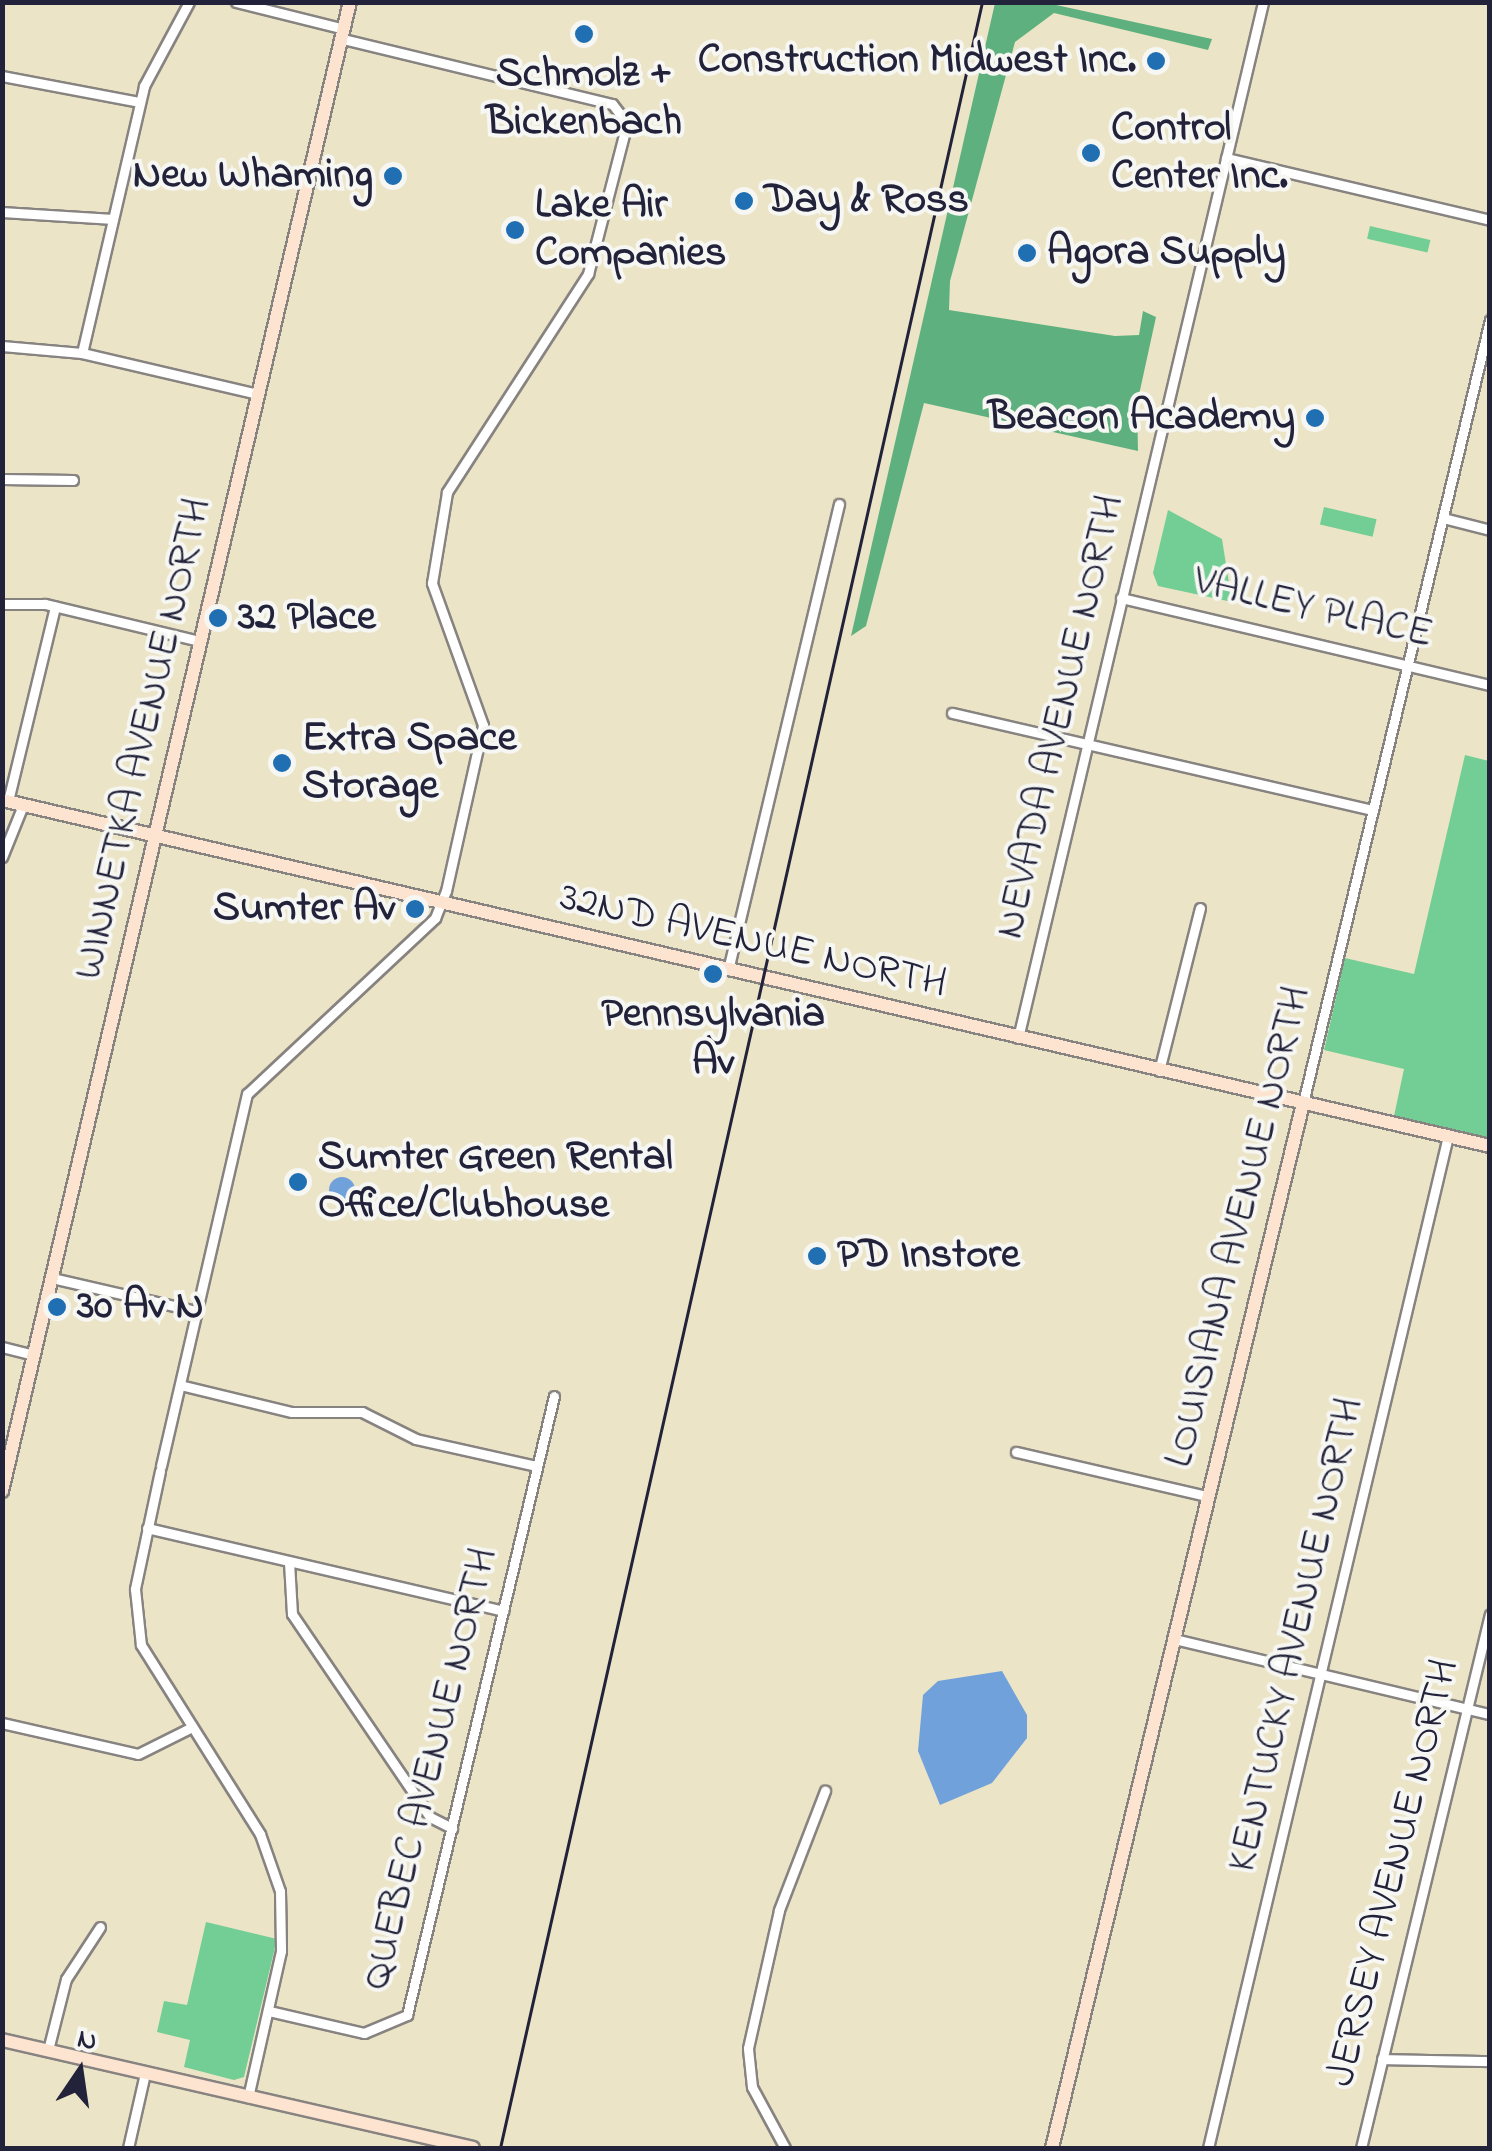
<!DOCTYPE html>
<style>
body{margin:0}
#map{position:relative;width:1492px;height:2151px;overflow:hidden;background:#ece4c6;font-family:"Indie Flower",sans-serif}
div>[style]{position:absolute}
.green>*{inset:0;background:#73ce95;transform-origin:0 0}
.forest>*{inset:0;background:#5eb17e}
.water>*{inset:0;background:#70a1da}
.round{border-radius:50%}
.roads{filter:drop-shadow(2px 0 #878380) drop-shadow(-2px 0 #878380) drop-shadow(0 2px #878380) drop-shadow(0 -2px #878380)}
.street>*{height:9px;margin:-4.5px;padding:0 4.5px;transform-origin:4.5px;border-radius:4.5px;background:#fff}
.secondary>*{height:12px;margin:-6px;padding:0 6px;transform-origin:6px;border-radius:6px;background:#fde4d1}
.rail>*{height:2.5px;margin:-1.25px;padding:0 1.25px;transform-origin:1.25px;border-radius:1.25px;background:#22223b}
.dots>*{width:28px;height:28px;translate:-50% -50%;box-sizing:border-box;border:5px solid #f6f6f2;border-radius:50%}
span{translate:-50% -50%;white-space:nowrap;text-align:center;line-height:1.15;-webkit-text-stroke:8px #f6f6f2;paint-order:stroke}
.poi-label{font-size:42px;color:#22223b;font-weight:700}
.right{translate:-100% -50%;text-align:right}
.left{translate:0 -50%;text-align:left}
.street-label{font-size:42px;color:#22223b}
.frame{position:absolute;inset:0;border:5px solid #22223b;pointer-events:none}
.north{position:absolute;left:30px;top:2021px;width:100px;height:100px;-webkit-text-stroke:8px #f6f6f2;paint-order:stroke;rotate:13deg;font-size:28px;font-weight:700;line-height:40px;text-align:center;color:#22223b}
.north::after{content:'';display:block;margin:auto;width:35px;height:45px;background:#22223b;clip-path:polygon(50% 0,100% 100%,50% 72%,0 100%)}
</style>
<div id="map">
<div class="green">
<i style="left:1370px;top:226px;width:62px;height:13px;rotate:13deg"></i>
<i style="left:1324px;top:507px;width:54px;height:18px;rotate:13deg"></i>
<i style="clip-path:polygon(1168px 510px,1222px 539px,1232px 602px,1158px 586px,1153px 573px)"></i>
<i style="clip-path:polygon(1465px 755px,1489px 761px,1489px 1138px,1394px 1116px,1404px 1069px,1324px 1050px,1345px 958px,1414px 974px)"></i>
<i style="clip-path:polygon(206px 1922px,277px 1939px,244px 2077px,234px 2080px,184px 2067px,190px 2040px,157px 2032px,164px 2001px,187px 2005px)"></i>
</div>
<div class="forest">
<i style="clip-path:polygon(995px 3px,1047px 3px,1212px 39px,1208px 50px,1054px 13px,1015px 42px,950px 281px,949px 310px,1115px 336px,1139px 335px,1143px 311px,1156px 317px,1137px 404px,1138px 451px,924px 403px,866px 626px,851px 636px)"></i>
</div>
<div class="water">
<i class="round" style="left:329px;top:1177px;width:26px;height:26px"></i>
<i style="clip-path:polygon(1002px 1671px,1027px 1715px,1027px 1738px,992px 1783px,940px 1805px,918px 1751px,923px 1695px,938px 1681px)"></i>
</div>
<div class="roads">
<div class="street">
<i style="left:236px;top:2px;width:111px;rotate:14deg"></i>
<i style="left:2px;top:76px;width:140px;rotate:10.7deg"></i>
<i style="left:1226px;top:158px;width:271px;rotate:13.2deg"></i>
<i style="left:2px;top:212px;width:111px;rotate:3.6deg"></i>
<i style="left:2px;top:346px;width:80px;rotate:5deg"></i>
<i style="left:82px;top:353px;width:181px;rotate:13.1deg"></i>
<i style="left:82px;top:353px;width:274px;rotate:-76.9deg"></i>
<i style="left:144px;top:86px;width:95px;rotate:-61.8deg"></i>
<i style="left:2px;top:479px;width:71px;rotate:0.8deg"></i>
<i style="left:1443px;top:518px;width:49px;rotate:14.3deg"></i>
<i style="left:1121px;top:598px;width:379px;rotate:13.3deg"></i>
<i style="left:2px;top:604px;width:43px"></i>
<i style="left:45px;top:604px;width:158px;rotate:13.5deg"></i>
<i style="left:952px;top:713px;width:432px;rotate:13deg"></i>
<i style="left:8px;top:801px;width:200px;rotate:-76.4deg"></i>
<i style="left:2px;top:857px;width:56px;rotate:-68deg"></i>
<i style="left:728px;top:970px;width:479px;rotate:-76.6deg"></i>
<i style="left:1018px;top:1038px;width:1065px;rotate:-76.69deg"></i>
<i style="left:1159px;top:1071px;width:168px;rotate:-75.9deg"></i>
<i style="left:1303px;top:1103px;width:805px;rotate:-76.57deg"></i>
<i style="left:52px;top:1278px;width:148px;rotate:12.9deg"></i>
<i style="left:2px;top:1347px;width:33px;rotate:14deg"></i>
<i style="left:180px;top:1385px;width:115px;rotate:13.6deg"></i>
<i style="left:292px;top:1412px;width:70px"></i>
<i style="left:362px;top:1412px;width:60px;rotate:26.6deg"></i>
<i style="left:416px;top:1439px;width:124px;rotate:12.6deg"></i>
<i style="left:1016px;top:1452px;width:196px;rotate:13deg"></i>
<i style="left:161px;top:1466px;width:382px;rotate:-77deg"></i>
<i style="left:247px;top:1094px;width:258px;rotate:-43.1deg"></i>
<i style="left:435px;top:918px;width:29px;rotate:-68deg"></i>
<i style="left:446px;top:891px;width:170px;rotate:-77.4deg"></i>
<i style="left:483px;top:725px;width:151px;rotate:-109.8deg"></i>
<i style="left:432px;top:583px;width:92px;rotate:-80.6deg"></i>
<i style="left:447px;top:492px;width:260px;rotate:-57.1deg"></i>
<i style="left:588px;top:274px;width:156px;rotate:-75.5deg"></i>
<i style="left:627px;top:123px;width:24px;rotate:-128deg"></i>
<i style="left:612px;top:104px;width:277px;rotate:-166.4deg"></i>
<i style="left:160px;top:1471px;width:121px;rotate:102deg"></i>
<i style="left:135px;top:1589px;width:56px;rotate:83.9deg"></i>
<i style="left:141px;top:1645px;width:223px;rotate:57.8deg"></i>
<i style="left:260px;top:1834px;width:60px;rotate:70.7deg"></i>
<i style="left:280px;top:1891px;width:60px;rotate:89deg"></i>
<i style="left:281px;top:1951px;width:150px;rotate:102.7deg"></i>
<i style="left:147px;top:1528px;width:366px;rotate:13.1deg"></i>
<i style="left:289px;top:1562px;width:52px;rotate:86.7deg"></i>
<i style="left:292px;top:1614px;width:245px;rotate:55.8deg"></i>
<i style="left:430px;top:1817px;width:25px;rotate:27deg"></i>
<i style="left:1174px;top:1639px;width:325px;rotate:13.4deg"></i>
<i style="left:2px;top:1723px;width:139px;rotate:12.8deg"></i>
<i style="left:138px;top:1754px;width:56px;rotate:-26.6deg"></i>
<i style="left:269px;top:2011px;width:98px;rotate:13deg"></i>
<i style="left:364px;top:2033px;width:47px;rotate:-22.7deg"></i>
<i style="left:407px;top:2015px;width:636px;rotate:-76.64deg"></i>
<i style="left:48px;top:2050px;width:73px;rotate:-75.8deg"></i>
<i style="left:66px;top:1979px;width:62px;rotate:-56.8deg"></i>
<i style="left:1382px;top:2059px;width:108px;rotate:1.1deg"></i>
<i style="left:128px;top:2148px;width:77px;rotate:-77.2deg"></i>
<i style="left:785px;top:2148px;width:69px;rotate:-118.4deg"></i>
<i style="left:752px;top:2087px;width:39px;rotate:-96deg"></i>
<i style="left:748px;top:2048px;width:141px;rotate:-77.3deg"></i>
<i style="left:779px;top:1910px;width:128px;rotate:-68.9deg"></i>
<i style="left:1208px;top:2148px;width:1040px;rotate:-76.66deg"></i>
<i style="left:1361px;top:2148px;width:549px;rotate:-76.42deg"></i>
</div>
<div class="secondary">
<i style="left:2px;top:800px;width:1528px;rotate:13.09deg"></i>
<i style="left:2px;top:1491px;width:1529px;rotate:-76.85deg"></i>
<i style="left:2px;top:2040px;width:483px;rotate:12.9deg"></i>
<i style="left:1052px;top:2148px;width:1075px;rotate:-76.49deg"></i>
</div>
</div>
<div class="rail">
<i style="left:500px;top:2148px;width:2199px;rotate:-77.34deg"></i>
</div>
<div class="dots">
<i style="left:584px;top:34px;background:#1f6fb2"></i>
<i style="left:1156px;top:61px;background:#1f6fb2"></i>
<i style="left:1091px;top:153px;background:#1f6fb2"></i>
<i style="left:393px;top:176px;background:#1f6fb2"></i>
<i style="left:744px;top:201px;background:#1f6fb2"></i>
<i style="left:515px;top:230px;background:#1f6fb2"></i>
<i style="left:1027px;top:253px;background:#1f6fb2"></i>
<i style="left:1315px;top:418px;background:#1f6fb2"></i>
<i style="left:218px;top:618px;background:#1f6fb2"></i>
<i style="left:282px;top:763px;background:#1f6fb2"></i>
<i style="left:415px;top:909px;background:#1f6fb2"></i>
<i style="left:713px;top:974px;background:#1f6fb2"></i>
<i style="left:298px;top:1182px;background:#1f6fb2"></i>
<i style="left:817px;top:1256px;background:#1f6fb2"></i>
<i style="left:57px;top:1307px;background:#1f6fb2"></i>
</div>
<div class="poi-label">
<span class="right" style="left:1136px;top:61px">Construction Midwest Inc.</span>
<span style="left:584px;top:99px">Schmolz +<br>Bickenbach</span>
<span class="left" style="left:1111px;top:153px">Control<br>Center Inc.</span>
<span class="right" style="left:373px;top:176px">New Whaming</span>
<span class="left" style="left:764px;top:201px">Day &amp; Ross</span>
<span class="left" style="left:535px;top:230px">Lake Air<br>Companies</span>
<span class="left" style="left:1047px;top:253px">Agora Supply</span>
<span class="right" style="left:1295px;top:418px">Beacon Academy</span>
<span class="left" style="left:238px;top:618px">32 Place</span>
<span class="left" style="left:302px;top:763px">Extra Space<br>Storage</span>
<span class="right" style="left:395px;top:909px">Sumter Av</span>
<span style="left:713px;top:1039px">Pennsylvania<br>Av</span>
<span class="left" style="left:318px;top:1182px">Sumter Green Rental<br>Office/Clubhouse</span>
<span class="left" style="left:837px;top:1256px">PD Instore</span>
<span class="left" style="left:77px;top:1307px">30 Av N</span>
</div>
<div class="street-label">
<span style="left:1313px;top:609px;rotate:13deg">VALLEY PLACE</span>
<span style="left:1061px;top:717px;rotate:-77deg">NEVADA AVENUE NORTH</span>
<span style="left:144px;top:739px;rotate:-77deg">WINNETKA AVENUE NORTH</span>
<span style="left:753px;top:942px;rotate:13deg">32ND AVENUE NORTH</span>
<span style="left:1239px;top:1227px;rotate:-76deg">LOUISIANA AVENUE NORTH</span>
<span style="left:1297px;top:1635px;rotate:-77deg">KENTUCKY AVENUE NORTH</span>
<span style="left:431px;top:1769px;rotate:-76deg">QUEBEC AVENUE NORTH</span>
<span style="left:1394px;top:1873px;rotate:-76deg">JERSEY AVENUE NORTH</span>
</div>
<div class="frame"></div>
<div class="north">N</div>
</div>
